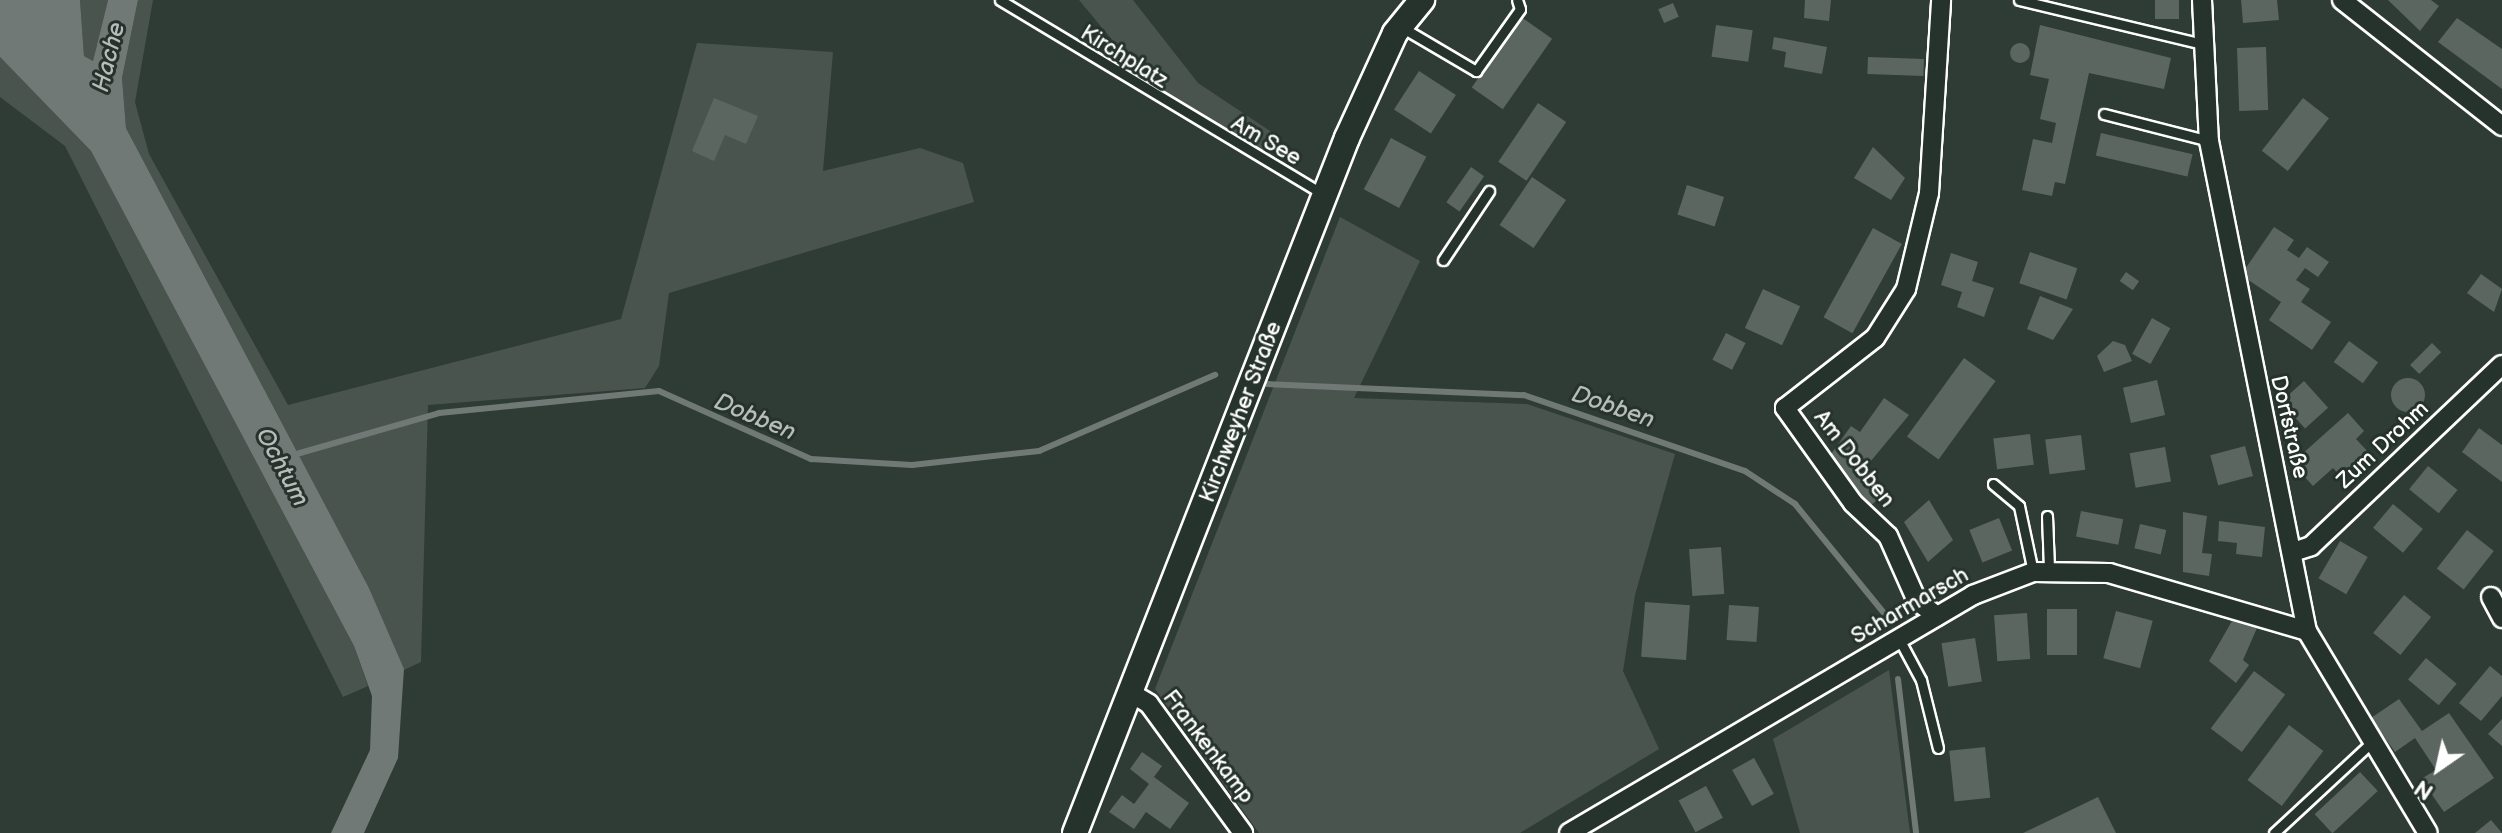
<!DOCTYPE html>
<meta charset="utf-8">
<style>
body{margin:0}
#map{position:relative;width:2502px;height:833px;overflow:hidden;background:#2f3b35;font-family:"Balsamiq Sans",sans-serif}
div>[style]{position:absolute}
.green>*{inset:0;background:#4a544f}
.water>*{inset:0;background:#707975}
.stream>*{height:6px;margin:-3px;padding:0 3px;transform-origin:3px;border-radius:3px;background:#707975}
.building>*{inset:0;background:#5b6661;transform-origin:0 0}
.round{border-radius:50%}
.roads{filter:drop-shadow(2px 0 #fff) drop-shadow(-2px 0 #fff) drop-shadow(0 2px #fff) drop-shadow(0 -2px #fff)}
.lane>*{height:9px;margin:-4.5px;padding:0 4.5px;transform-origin:4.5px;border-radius:4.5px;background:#26332d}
.street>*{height:18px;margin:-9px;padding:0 9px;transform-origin:9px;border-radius:9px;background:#26332d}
.secondary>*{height:24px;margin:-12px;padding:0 12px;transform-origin:12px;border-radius:12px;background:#26332d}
span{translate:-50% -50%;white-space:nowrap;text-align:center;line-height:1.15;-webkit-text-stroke:6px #26332d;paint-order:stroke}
.street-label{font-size:22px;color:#fff}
.water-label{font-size:24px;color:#b8bcba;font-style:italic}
.north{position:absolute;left:2398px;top:729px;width:80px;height:80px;-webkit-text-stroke:6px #26332d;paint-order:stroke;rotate:214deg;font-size:22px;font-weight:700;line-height:32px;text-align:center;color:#fff}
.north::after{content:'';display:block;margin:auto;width:28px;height:36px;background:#fff;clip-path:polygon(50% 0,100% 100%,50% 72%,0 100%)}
</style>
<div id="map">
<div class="green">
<i style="clip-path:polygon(80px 0,108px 0,93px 61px,84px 56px)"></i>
<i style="clip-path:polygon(138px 0,153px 0,135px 102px,149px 154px,288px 405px,621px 319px,697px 43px,833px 52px,823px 171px,920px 148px,963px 163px,974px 202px,669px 293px,659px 366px,645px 388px,428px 405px,421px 662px,404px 670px,369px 588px,126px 128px,122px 78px)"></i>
<i style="clip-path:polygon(1079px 0,1133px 0,1198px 83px,1279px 137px,1269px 156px,1148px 83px)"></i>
<i style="clip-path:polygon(0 57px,91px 151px,354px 646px,368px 686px,343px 697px,65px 146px,0 97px)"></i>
<i style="clip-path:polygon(1340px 217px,1420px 261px,1354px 398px,1527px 404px,1675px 454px,1635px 595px,1623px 671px,1659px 749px,1520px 833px,1259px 833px,1155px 689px)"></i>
<i style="clip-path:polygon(1889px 670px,1910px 833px,1800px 833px,1773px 739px)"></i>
</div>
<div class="water">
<i style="clip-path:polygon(0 0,80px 0,84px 56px,93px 61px,108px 0,138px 0,122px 78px,126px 128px,369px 588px,404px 669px,398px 758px,364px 833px,331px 833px,370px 750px,372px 696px,354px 646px,91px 151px,0 57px)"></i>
</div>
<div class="stream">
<i style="left:1267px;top:384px;width:257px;rotate:2.5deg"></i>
<i style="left:1524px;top:395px;width:234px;rotate:19deg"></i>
<i style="left:1745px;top:471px;width:60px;rotate:33.4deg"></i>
<i style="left:1795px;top:504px;width:141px;rotate:50.8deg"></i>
<i style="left:293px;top:455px;width:152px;rotate:-16deg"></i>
<i style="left:439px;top:413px;width:221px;rotate:-5.7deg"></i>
<i style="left:659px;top:391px;width:167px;rotate:24.1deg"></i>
<i style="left:811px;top:459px;width:101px;rotate:3.4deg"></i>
<i style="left:912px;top:465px;width:128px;rotate:-6.3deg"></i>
<i style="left:1039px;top:451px;width:192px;rotate:-23.4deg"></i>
<i style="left:1898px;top:679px;width:154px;rotate:83.3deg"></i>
</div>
<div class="building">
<i style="clip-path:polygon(1805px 0,1831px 0,1829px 21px,1804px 18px)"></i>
<i style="left:2155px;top:0;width:24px;height:19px"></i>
<i style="clip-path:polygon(2241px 0,2277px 0,2279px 20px,2243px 23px)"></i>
<i style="clip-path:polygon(2388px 0,2431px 0,2439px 6px,2420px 31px)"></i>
<i style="left:1673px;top:3px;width:15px;height:16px;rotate:67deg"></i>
<i style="left:1521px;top:17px;width:38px;height:86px;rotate:35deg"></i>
<i style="clip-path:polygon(2457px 18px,2502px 49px,2502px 89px,2438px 42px)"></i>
<i style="left:1716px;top:25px;width:37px;height:32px;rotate:8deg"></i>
<i style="clip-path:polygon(2040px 25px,2171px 58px,2164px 89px,2089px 73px,2065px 184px,2055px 182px,2052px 196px,2022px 190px,2033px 139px,2052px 143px,2056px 123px,2040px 119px,2049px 79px,2030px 75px)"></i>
<i style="clip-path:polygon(1774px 37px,1827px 47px,1822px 74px,1784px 67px,1786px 52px,1772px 49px)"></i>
<i class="round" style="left:2010px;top:43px;width:20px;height:20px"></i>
<i style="left:2266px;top:47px;width:63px;height:29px;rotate:88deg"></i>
<i style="left:1868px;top:57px;width:56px;height:17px;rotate:2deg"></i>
<i style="left:1419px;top:71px;width:44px;height:46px;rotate:33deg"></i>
<i style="clip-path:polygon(714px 98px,758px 116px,746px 144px,725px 135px,714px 161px,692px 151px)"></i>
<i style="left:2303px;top:98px;width:33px;height:67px;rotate:38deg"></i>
<i style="left:1538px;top:103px;width:34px;height:71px;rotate:34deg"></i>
<i style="left:2101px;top:133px;width:94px;height:23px;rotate:13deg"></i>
<i style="left:1391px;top:138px;width:40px;height:58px;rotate:28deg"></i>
<i style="clip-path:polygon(1873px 147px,1905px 178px,1891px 200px,1854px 178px)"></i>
<i style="left:1471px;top:167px;width:16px;height:43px;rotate:35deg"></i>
<i style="left:1532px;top:177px;width:41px;height:58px;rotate:34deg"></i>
<i style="left:1687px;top:185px;width:39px;height:31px;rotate:18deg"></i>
<i style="clip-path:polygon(2274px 227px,2294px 240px,2287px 250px,2299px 258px,2307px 247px,2329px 262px,2318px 277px,2305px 268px,2296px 280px,2310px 289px,2301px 302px,2331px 322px,2312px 350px,2269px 320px,2281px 302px,2241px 275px)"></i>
<i style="left:1873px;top:228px;width:33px;height:102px;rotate:29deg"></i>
<i style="left:2030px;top:252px;width:50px;height:33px;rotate:19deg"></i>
<i style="clip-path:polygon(1951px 253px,1978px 262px,1972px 281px,1994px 288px,1984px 317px,1957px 307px,1962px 292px,1941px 285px)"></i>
<i style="left:2126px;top:272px;width:16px;height:11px;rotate:35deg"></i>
<i style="clip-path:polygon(2481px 274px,2502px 289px,2494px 312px,2467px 293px)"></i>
<i style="left:1763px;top:289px;width:41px;height:43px;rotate:25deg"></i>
<i style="clip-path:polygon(2040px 296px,2073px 309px,2053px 340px,2027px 329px)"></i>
<i style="left:2152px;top:318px;width:21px;height:41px;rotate:29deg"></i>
<i style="left:1726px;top:333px;width:22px;height:30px;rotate:27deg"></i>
<i style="clip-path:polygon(2113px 341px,2125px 345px,2132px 361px,2104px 372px,2097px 356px)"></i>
<i style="left:2349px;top:341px;width:36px;height:26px;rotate:36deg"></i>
<i style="left:2432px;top:343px;width:13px;height:31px;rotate:45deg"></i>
<i style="left:1964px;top:358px;width:39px;height:97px;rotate:36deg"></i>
<i class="round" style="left:2391px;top:378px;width:34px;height:34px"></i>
<i style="left:2157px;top:380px;width:36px;height:35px;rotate:77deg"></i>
<i style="left:2304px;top:381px;width:36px;height:31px;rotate:48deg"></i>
<i style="clip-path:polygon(1884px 398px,1909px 415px,1861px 473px,1881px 497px,1870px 506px,1829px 457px,1851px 426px,1860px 432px)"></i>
<i style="clip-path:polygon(2348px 413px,2364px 431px,2356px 439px,2371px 455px,2343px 479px,2333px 468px,2313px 486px,2292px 463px)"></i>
<i style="clip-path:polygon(2479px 428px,2502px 445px,2502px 482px,2462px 452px)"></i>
<i style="left:2030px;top:434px;width:31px;height:37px;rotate:83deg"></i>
<i style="left:2081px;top:435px;width:35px;height:36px;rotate:83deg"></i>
<i style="left:2245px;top:446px;width:31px;height:36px;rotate:75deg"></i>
<i style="left:2165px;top:447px;width:35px;height:36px;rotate:80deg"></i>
<i style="left:2428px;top:466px;width:38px;height:30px;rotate:39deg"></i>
<i style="clip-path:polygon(1929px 500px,1953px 540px,1928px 562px,1904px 522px)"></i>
<i style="left:2393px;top:504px;width:39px;height:31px;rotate:40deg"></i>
<i style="left:2081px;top:511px;width:43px;height:26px;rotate:11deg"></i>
<i style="clip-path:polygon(2183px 512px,2207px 516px,2202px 553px,2212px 554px,2209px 576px,2183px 572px)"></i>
<i style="left:1999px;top:518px;width:35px;height:32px;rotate:68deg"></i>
<i style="clip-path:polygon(2219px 521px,2265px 527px,2262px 557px,2236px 554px,2237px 543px,2218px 541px)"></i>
<i style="left:2140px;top:524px;width:27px;height:25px;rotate:13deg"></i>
<i style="left:2467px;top:530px;width:34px;height:49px;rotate:38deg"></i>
<i style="left:2340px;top:541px;width:32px;height:43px;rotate:30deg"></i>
<i style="left:1721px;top:547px;width:47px;height:32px;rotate:86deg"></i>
<i style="left:2404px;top:595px;width:35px;height:49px;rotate:39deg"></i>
<i style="left:1645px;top:602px;width:45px;height:55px;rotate:4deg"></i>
<i style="left:1729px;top:605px;width:30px;height:35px;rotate:4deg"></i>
<i style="left:2047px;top:609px;width:30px;height:46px"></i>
<i style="left:2116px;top:611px;width:38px;height:49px;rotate:15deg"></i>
<i style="left:2027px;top:613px;width:46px;height:33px;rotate:86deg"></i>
<i style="clip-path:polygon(2232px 621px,2257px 628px,2243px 660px,2249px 665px,2236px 683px,2209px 661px)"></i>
<i style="left:1975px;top:638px;width:44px;height:34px;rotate:81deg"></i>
<i style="left:2426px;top:658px;width:40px;height:28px;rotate:40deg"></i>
<i style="clip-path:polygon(2490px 666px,2502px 676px,2502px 696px,2481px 721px,2459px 703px)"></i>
<i style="left:2254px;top:671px;width:39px;height:72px;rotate:37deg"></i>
<i style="clip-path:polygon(2399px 699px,2422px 731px,2449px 713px,2494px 778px,2444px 812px,2421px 779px,2436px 770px,2415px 738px,2395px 752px,2371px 718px)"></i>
<i style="clip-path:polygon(2502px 719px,2502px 746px,2488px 734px)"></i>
<i style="left:2289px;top:725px;width:43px;height:69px;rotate:37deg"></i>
<i style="left:1985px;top:747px;width:51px;height:36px;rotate:84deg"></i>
<i style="clip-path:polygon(1142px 752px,1162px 766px,1154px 777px,1189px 803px,1170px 829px,1146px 812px,1134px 829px,1109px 812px,1122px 795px,1134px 804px,1149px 784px,1130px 769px)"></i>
<i style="left:1754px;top:758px;width:41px;height:25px;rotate:61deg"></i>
<i style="left:2360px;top:772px;width:26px;height:62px;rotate:47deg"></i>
<i style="left:1706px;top:786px;width:36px;height:31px;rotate:62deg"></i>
<i style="clip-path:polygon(2098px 797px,2116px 833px,2023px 833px)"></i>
<i style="clip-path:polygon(2491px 820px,2502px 833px,2475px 833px)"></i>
</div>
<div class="roads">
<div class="lane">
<i style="left:1000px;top:0;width:377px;rotate:31deg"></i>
<i style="left:2019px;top:0;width:188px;rotate:13.5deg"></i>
<i style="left:1403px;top:28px;width:85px;rotate:30.5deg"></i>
<i style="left:1476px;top:71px;width:76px;rotate:-54.6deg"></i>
<i style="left:1520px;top:9px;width:9px;rotate:-108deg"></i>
<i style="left:2104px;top:114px;width:108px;rotate:14.4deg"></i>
<i style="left:1443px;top:260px;width:83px;rotate:-56.3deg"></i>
<i style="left:1993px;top:484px;width:34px;rotate:40deg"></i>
<i style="left:2019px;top:506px;width:67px;rotate:78deg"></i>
<i style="left:2047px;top:516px;width:52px;rotate:87.8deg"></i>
<i style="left:1899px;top:639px;width:47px;rotate:61.8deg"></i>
<i style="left:1921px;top:680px;width:70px;rotate:76deg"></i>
<i style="left:2274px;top:833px;width:134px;rotate:-42.9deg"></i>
</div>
<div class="street">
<i style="left:2202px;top:0;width:141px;rotate:87.2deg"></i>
<i style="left:2209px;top:141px;width:500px;rotate:78.7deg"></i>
<i style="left:2307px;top:631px;width:235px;rotate:59.1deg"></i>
<i style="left:2342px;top:0;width:204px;rotate:38.2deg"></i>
<i style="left:2293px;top:552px;width:19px;rotate:-18deg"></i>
<i style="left:2311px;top:546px;width:263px;rotate:-43.5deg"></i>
<i style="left:2491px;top:597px;width:24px;rotate:62deg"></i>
<i style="left:1937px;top:616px;width:25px;rotate:-143deg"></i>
<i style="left:1917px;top:601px;width:71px;rotate:-114deg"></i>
<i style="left:1888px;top:536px;width:48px;rotate:-136.7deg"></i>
<i style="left:1853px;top:503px;width:117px;rotate:-125.6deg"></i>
<i style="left:1785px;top:408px;width:114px;rotate:-37.9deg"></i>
<i style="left:1875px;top:338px;width:58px;rotate:-57.7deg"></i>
<i style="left:1906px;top:289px;width:99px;rotate:-76.5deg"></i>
<i style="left:1929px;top:193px;width:193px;rotate:-86.4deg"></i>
<i style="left:1131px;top:693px;width:21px;rotate:31deg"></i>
<i style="left:1149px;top:704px;width:160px;rotate:53.9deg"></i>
<i style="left:1569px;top:833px;width:469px;rotate:-30.5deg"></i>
<i style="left:1973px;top:595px;width:64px;rotate:-21deg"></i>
<i style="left:2033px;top:572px;width:76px;rotate:0.8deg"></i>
<i style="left:2109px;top:573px;width:206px;rotate:16.3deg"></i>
</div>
<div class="secondary">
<i style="left:1075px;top:833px;width:746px;rotate:-68.63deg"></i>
<i style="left:1347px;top:138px;width:115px;rotate:-65.4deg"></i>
<i style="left:1395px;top:33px;width:43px;rotate:-50.7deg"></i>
</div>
</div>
<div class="street-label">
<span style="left:1124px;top:57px;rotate:32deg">Kirchplatz</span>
<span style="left:1266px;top:141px;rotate:30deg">Am See</span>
<span style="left:1241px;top:412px;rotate:-69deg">Kirchweyher Straße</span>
<span style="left:2289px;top:427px;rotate:77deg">Dorfstraße</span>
<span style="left:2383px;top:445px;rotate:-43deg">Zum Drohm</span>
<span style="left:1854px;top:459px;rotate:52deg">Am Dobben</span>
<span style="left:1910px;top:606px;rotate:-30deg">Scharmarsch</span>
<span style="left:1208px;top:747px;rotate:53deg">Frankenkamp</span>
</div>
<div class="water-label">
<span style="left:109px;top:57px;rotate:-76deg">Hache</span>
<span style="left:1613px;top:407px;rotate:19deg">Dobben</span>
<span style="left:755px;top:417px;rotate:23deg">Dobben</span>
<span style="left:282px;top:467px;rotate:62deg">Ochtum</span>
</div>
<div class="north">N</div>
</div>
